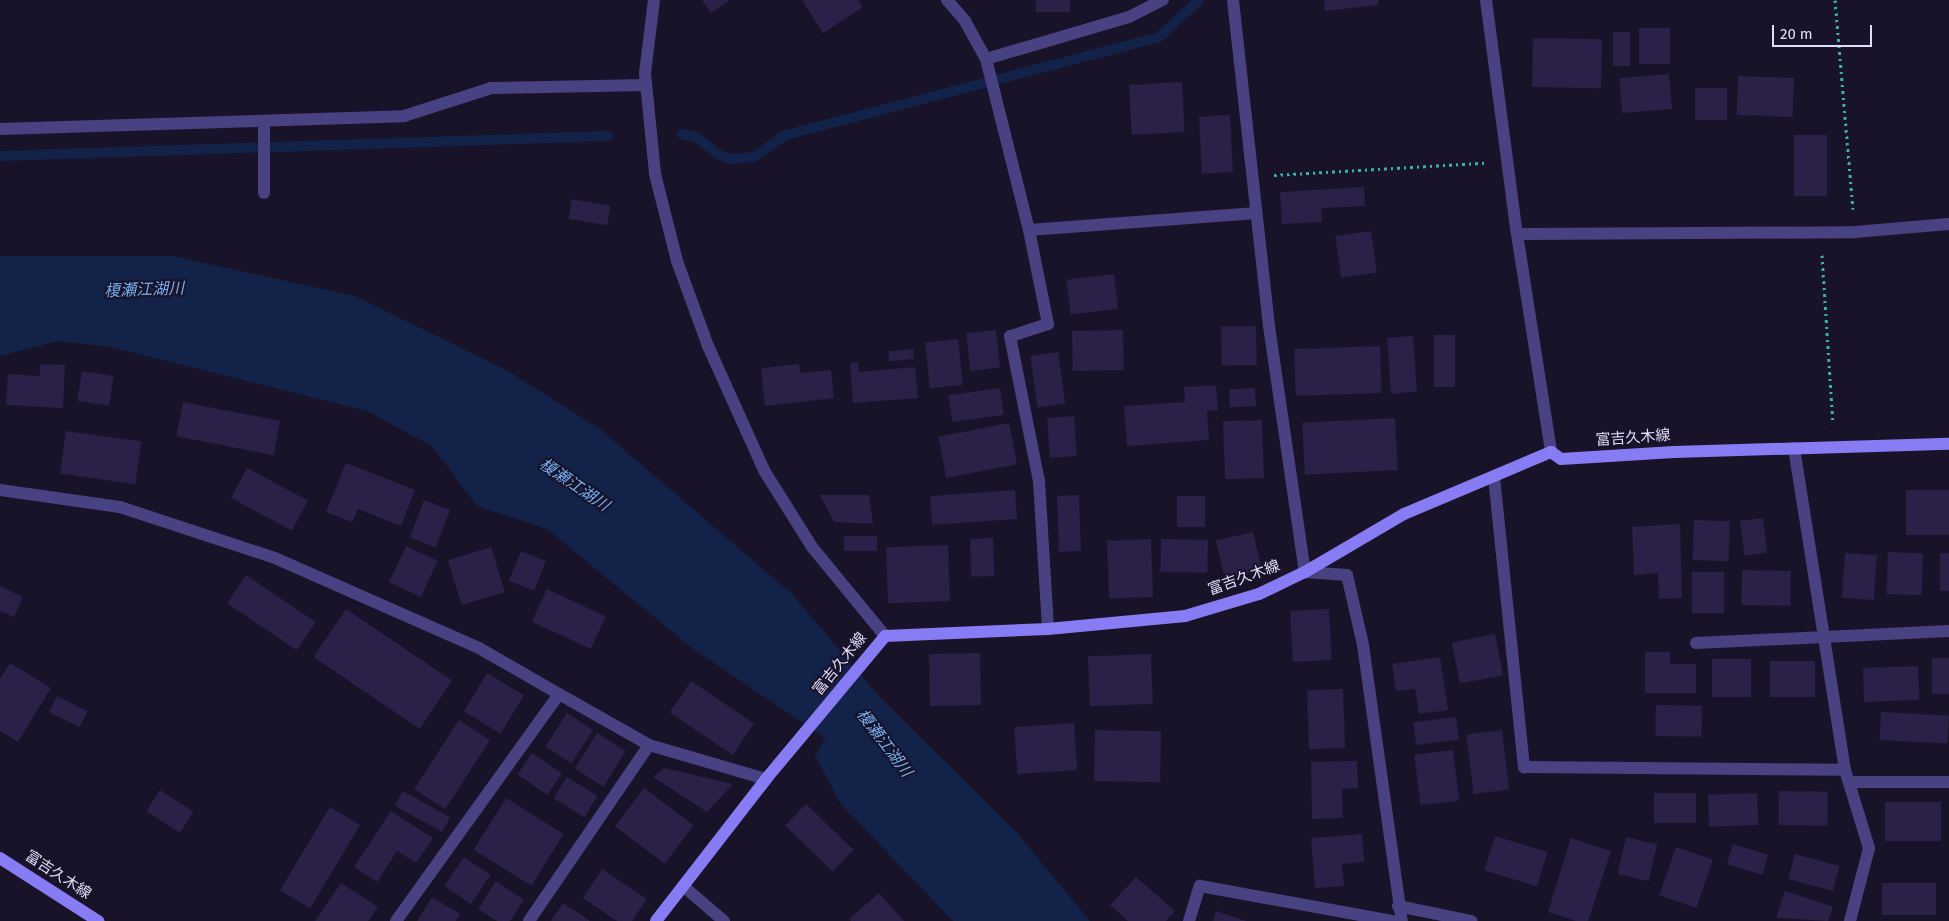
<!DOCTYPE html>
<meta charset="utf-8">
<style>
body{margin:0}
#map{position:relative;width:1949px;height:921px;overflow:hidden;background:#181328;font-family:"Fira Sans","Noto Sans JP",sans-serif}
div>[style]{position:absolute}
.water>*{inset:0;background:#122248}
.stream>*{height:10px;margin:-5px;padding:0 5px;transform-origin:5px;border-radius:5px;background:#122248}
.building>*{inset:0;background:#2b2047;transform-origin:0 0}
.path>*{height:3px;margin-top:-1.5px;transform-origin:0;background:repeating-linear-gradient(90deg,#3bb0b1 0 2.5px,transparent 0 6.5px)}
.service>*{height:12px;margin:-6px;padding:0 6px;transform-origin:6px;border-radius:6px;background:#484282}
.minor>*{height:12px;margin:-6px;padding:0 6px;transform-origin:6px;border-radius:6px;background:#484282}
.secondary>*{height:12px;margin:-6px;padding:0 6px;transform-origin:6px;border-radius:6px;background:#877cf3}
span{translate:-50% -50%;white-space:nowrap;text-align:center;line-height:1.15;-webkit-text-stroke:4px #181328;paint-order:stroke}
.street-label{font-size:15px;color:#e2dcfc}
.water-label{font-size:16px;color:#74b0f3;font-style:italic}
.scale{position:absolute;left:1772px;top:25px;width:100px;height:22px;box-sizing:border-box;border:2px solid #e2dcfc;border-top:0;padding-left:6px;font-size:15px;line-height:18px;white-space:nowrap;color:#e2dcfc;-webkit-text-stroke:4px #181328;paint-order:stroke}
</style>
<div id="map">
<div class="water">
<i style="clip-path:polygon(0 256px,173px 256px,355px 296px,508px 371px,600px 429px,792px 594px,878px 695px,1017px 833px,1090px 921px,953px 921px,840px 803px,815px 755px,825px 738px,692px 648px,547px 529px,477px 506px,432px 446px,367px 411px,110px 347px,58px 341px,0 356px)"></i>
</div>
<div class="stream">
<i style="left:682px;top:134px;width:14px;rotate:12deg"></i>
<i style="left:696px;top:137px;width:29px;rotate:38deg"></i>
<i style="left:719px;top:155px;width:12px;rotate:20deg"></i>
<i style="left:730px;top:159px;width:24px;rotate:-5deg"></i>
<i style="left:754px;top:157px;width:39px;rotate:-35deg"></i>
<i style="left:786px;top:135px;width:386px;rotate:-14.7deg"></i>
<i style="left:1159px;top:37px;width:54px;rotate:-42.8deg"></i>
<i style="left:0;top:156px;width:608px;rotate:-1.88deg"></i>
</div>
<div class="building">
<i style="clip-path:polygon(702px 0,730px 0,711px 13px)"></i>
<i style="clip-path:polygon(802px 0,858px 0,863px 7px,823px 33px)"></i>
<i style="left:1036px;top:0;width:34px;height:12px"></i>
<i style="clip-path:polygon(1324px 0,1378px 0,1378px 5px,1325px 11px)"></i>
<i style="left:1639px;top:28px;width:31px;height:36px"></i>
<i style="left:1613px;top:32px;width:17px;height:34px"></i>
<i style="left:1533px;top:38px;width:69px;height:49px;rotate:1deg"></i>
<i style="left:1669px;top:74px;width:35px;height:50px;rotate:85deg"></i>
<i style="left:1738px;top:76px;width:56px;height:39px;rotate:2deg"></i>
<i style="left:1182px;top:82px;width:50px;height:53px;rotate:87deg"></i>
<i style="left:1695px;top:88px;width:32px;height:32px"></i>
<i style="left:1230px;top:115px;width:57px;height:31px;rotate:87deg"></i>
<i style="left:1794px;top:135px;width:33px;height:61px"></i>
<i style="clip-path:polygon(1364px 187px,1365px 206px,1321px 208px,1322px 222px,1282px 224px,1280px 192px)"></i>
<i style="left:572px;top:199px;width:39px;height:20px;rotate:10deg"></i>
<i style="left:1371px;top:231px;width:42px;height:36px;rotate:82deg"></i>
<i style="left:1114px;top:274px;width:35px;height:48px;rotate:83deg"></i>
<i style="left:1256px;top:326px;width:39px;height:35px;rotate:89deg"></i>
<i style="left:996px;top:330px;width:38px;height:30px;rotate:84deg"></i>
<i style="left:1123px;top:330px;width:40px;height:51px;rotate:89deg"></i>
<i style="left:1434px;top:335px;width:21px;height:52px"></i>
<i style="left:1413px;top:336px;width:56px;height:26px;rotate:86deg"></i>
<i style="left:958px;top:339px;width:46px;height:33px;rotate:84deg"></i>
<i style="left:1380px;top:346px;width:47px;height:86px;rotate:88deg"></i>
<i style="left:913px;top:349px;width:10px;height:25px;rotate:84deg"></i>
<i style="left:1058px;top:352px;width:52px;height:28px;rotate:82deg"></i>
<i style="clip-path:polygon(858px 362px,859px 372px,915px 367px,918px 398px,853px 403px,850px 363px)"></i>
<i style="clip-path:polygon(40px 364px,65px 365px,63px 408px,6px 405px,8px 374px,40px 376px)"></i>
<i style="clip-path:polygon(799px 364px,800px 373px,831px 370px,834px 398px,765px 406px,761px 368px)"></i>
<i style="left:82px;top:371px;width:32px;height:30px;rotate:9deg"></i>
<i style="clip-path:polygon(1216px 385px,1218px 410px,1207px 411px,1209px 440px,1127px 446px,1124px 406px,1185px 402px,1184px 387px)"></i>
<i style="left:1000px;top:388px;width:27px;height:52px;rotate:82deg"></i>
<i style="left:1255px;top:388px;width:18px;height:26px;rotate:87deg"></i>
<i style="left:183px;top:402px;width:99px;height:35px;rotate:11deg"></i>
<i style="left:1074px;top:416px;width:40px;height:27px;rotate:86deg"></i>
<i style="left:1395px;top:418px;width:52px;height:93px;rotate:87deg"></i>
<i style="left:1262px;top:420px;width:58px;height:39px;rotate:88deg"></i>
<i style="left:1009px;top:423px;width:42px;height:72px;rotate:79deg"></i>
<i style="left:66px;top:431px;width:76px;height:43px;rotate:8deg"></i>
<i style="clip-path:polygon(346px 463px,415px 490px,401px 526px,358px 509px,352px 522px,326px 512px)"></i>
<i style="left:247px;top:468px;width:69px;height:34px;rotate:28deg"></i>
<i style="left:1015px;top:490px;width:29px;height:85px;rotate:86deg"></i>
<i style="left:1949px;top:490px;width:45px;height:43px;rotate:90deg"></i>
<i style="clip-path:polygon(820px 495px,869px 495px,873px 524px,834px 522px)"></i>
<i style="left:1079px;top:495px;width:56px;height:22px;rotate:88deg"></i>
<i style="left:1177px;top:496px;width:28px;height:31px"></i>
<i style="left:424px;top:500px;width:28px;height:40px;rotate:21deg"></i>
<i style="left:1763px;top:518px;width:35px;height:23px;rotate:83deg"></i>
<i style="left:1694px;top:520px;width:36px;height:40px;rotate:2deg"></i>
<i style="clip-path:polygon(1680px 524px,1682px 598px,1659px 599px,1658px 573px,1634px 575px,1632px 527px)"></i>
<i style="left:1253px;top:532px;width:39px;height:38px;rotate:77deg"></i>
<i style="left:844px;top:536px;width:33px;height:15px"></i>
<i style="left:993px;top:538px;width:38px;height:23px;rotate:88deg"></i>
<i style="left:1151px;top:539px;width:58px;height:44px;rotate:88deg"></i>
<i style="left:1161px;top:539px;width:47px;height:33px;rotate:1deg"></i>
<i style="left:948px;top:545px;width:56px;height:62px;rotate:88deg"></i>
<i style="left:406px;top:546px;width:35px;height:40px;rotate:25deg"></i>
<i style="left:491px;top:547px;width:47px;height:45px;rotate:73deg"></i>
<i style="left:521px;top:551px;width:27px;height:32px;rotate:22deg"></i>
<i style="left:1888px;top:552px;width:35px;height:42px;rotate:2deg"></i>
<i style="left:1845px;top:553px;width:32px;height:45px;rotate:4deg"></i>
<i style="left:1940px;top:553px;width:9px;height:38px"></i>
<i style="left:1742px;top:570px;width:49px;height:35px;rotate:1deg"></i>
<i style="left:1724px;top:572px;width:41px;height:32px;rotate:90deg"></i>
<i style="left:246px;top:575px;width:84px;height:34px;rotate:34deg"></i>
<i style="clip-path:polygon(0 586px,23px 597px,14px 617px,0 611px)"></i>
<i style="left:547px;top:589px;width:65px;height:36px;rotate:25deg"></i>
<i style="left:346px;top:609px;width:128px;height:58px;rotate:34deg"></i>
<i style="left:1329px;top:609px;width:51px;height:39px;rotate:87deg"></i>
<i style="left:1495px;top:634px;width:42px;height:44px;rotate:79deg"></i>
<i style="clip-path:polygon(1645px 652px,1670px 652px,1670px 664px,1696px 664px,1696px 693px,1645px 693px)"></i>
<i style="left:980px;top:653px;width:52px;height:51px;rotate:89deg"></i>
<i style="left:1151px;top:654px;width:50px;height:63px;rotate:88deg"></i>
<i style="clip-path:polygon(1440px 657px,1448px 710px,1419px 714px,1415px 689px,1396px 691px,1392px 664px)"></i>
<i style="left:1932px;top:658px;width:17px;height:36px"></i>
<i style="left:1712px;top:659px;width:39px;height:38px"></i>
<i style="left:1770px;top:661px;width:45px;height:36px"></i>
<i style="clip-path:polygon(10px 663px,51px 688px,18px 742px,0 731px,0 679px)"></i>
<i style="left:1918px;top:666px;width:34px;height:55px;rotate:88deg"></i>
<i style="left:487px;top:673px;width:43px;height:45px;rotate:31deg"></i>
<i style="left:691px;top:681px;width:76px;height:38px;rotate:34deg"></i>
<i style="left:1343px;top:689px;width:59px;height:36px;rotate:88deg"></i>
<i style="left:57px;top:696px;width:34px;height:18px;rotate:26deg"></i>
<i style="left:1656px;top:705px;width:46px;height:31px;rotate:1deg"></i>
<i style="left:1881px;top:712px;width:68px;height:28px;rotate:3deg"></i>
<i style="left:567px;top:713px;width:31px;height:40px;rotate:33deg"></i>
<i style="left:1456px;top:717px;width:23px;height:43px;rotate:83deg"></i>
<i style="left:459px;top:720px;width:37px;height:82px;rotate:33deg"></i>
<i style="left:1074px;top:723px;width:47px;height:60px;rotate:86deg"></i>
<i style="left:1095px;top:730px;width:66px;height:51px;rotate:1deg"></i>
<i style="left:1502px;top:730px;width:60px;height:36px;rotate:83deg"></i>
<i style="left:597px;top:733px;width:34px;height:42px;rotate:32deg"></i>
<i style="left:1453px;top:750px;width:51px;height:39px;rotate:83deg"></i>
<i style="left:532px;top:753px;width:36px;height:26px;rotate:34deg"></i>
<i style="clip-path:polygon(1357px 761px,1358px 788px,1342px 789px,1343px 818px,1312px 819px,1311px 762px)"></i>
<i style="clip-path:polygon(664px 768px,733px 784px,707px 812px,653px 777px)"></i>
<i style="left:567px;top:777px;width:36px;height:25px;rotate:32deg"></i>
<i style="left:644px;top:788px;width:62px;height:48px;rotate:37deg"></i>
<i style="left:160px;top:790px;width:40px;height:25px;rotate:33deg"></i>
<i style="left:403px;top:791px;width:54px;height:17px;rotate:29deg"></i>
<i style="left:1779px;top:791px;width:49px;height:34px;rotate:1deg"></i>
<i style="left:1696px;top:793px;width:30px;height:42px;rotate:90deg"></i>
<i style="left:1757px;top:793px;width:32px;height:49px;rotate:88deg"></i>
<i style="left:506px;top:798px;width:68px;height:61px;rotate:32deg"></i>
<i style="left:1941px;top:802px;width:39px;height:56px;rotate:90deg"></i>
<i style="left:806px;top:804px;width:66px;height:30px;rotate:44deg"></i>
<i style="left:330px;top:807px;width:35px;height:97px;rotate:31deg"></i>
<i style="clip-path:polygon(391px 811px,433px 838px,416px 863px,397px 851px,377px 882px,354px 867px)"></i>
<i style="clip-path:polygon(1362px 834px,1364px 862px,1342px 864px,1344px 886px,1315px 888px,1311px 838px)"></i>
<i style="left:1495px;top:836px;width:55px;height:36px;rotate:17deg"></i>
<i style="left:1626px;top:837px;width:32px;height:38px;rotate:13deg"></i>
<i style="clip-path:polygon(1571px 838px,1611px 851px,1588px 921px,1576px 921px,1548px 912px)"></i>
<i style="left:1733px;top:844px;width:37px;height:21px;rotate:17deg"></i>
<i style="left:1676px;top:847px;width:39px;height:51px;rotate:19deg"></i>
<i style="left:1795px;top:854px;width:46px;height:26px;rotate:15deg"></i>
<i style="left:464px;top:857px;width:32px;height:35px;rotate:34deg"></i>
<i style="clip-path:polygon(602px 869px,647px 899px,632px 921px,617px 921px,583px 898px)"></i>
<i style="clip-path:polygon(1136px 877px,1175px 911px,1166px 921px,1128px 921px,1110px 905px)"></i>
<i style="clip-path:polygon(496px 881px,524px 900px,510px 921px,497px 921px,478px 909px)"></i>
<i style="clip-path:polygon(341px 883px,378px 907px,368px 921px,315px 921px)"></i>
<i style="left:1882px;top:883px;width:54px;height:32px"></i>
<i style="clip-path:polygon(1785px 891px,1833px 907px,1828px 921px,1776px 918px)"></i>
<i style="clip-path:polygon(879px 893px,904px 921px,851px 921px,849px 919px)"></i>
<i style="clip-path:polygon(432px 897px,460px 914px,456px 921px,417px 921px)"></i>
<i style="clip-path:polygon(563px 903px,590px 921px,551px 921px)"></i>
<i style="clip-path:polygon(1216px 911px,1246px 921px,1213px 921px)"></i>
</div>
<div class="path">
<i style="left:1835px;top:0;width:210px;rotate:85.1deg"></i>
<i style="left:1274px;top:175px;width:211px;rotate:-3.3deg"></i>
<i style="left:1822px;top:255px;width:169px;rotate:86.3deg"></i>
</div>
<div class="service">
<i style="left:1696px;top:643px;width:253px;rotate:-2.7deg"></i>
<i style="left:1849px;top:782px;width:100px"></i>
<i style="left:1850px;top:921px;width:75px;rotate:-75.4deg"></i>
</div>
<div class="minor">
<i style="left:654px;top:0;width:74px;rotate:97deg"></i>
<i style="left:645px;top:73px;width:101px;rotate:84.3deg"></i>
<i style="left:655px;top:174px;width:90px;rotate:75.8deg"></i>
<i style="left:677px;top:261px;width:90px;rotate:70deg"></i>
<i style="left:708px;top:346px;width:138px;rotate:65.7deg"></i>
<i style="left:765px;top:472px;width:89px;rotate:57.9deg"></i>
<i style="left:812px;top:547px;width:115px;rotate:50.6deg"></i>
<i style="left:947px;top:0;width:28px;rotate:49deg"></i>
<i style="left:965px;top:21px;width:43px;rotate:61.1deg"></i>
<i style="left:986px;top:59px;width:176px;rotate:75.9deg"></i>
<i style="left:1029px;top:230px;width:228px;rotate:-4.3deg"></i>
<i style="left:1233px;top:0;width:328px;rotate:83.7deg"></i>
<i style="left:1269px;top:326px;width:249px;rotate:81.7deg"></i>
<i style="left:1305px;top:572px;width:42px;rotate:4.1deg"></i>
<i style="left:1347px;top:575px;width:72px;rotate:77.1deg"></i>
<i style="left:1363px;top:645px;width:279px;rotate:82deg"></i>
<i style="left:1486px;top:0;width:236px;rotate:82.5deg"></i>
<i style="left:1517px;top:234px;width:221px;rotate:81.1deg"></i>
<i style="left:986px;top:59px;width:149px;rotate:-16.4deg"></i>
<i style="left:1129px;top:17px;width:38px;rotate:-27deg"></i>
<i style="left:264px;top:121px;width:72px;rotate:90deg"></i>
<i style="left:0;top:129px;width:404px;rotate:-1.8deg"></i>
<i style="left:404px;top:116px;width:91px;rotate:-17.8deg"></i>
<i style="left:491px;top:88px;width:155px;rotate:-1.1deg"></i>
<i style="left:1029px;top:230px;width:96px;rotate:78.6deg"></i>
<i style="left:1048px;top:324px;width:40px;rotate:162deg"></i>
<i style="left:1010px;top:336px;width:148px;rotate:78.7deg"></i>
<i style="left:1039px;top:481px;width:148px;rotate:86.5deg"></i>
<i style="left:1517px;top:234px;width:338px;rotate:-0.3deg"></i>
<i style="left:1855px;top:232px;width:94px;rotate:-4.9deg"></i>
<i style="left:1794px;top:448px;width:326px;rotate:81deg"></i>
<i style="left:1845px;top:770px;width:82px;rotate:72.9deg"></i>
<i style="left:1494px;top:477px;width:292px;rotate:84.1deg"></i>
<i style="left:1524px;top:767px;width:321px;rotate:0.5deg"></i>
<i style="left:0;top:490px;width:121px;rotate:8.1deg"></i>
<i style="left:120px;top:507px;width:163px;rotate:18.2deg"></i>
<i style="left:275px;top:558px;width:223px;rotate:23.8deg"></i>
<i style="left:479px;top:648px;width:92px;rotate:29.9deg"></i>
<i style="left:683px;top:886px;width:54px;rotate:40.5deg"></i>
<i style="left:1398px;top:906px;width:75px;rotate:11.6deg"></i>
<i style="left:396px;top:921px;width:279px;rotate:-54.3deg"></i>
<i style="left:559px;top:694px;width:103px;rotate:29.5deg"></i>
<i style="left:649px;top:745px;width:122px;rotate:16.2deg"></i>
<i style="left:529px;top:921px;width:213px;rotate:-55.7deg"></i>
<i style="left:1189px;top:921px;width:37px;rotate:-73deg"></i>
<i style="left:1200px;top:886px;width:195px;rotate:10.3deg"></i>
</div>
<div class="secondary">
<i style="left:0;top:858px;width:117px;rotate:32.7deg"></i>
<i style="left:656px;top:921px;width:180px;rotate:-52.2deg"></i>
<i style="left:766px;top:779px;width:186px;rotate:-50.2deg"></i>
<i style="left:885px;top:636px;width:163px;rotate:-2.5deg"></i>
<i style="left:1048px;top:629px;width:138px;rotate:-5.4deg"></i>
<i style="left:1185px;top:616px;width:77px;rotate:-16.6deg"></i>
<i style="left:1259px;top:594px;width:51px;rotate:-25.6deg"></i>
<i style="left:1305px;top:572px;width:115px;rotate:-30.4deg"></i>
<i style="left:1404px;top:514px;width:160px;rotate:-22.9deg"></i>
<i style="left:1551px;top:452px;width:12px;rotate:35deg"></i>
<i style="left:1561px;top:459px;width:113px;rotate:-3.5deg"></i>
<i style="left:1674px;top:452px;width:275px;rotate:-1.7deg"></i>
</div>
<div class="street-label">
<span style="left:1633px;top:438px;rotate:-4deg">富吉久木線</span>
<span style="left:1244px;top:578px;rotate:-20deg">富吉久木線</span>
<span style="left:840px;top:664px;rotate:-51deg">富吉久木線</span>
<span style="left:58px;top:875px;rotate:33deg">富吉久木線</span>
</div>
<div class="water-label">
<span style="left:144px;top:290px;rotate:-2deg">榎瀬江湖川</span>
<span style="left:574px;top:485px;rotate:34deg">榎瀬江湖川</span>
<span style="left:884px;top:743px;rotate:53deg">榎瀬江湖川</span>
</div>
<div class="scale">20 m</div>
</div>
